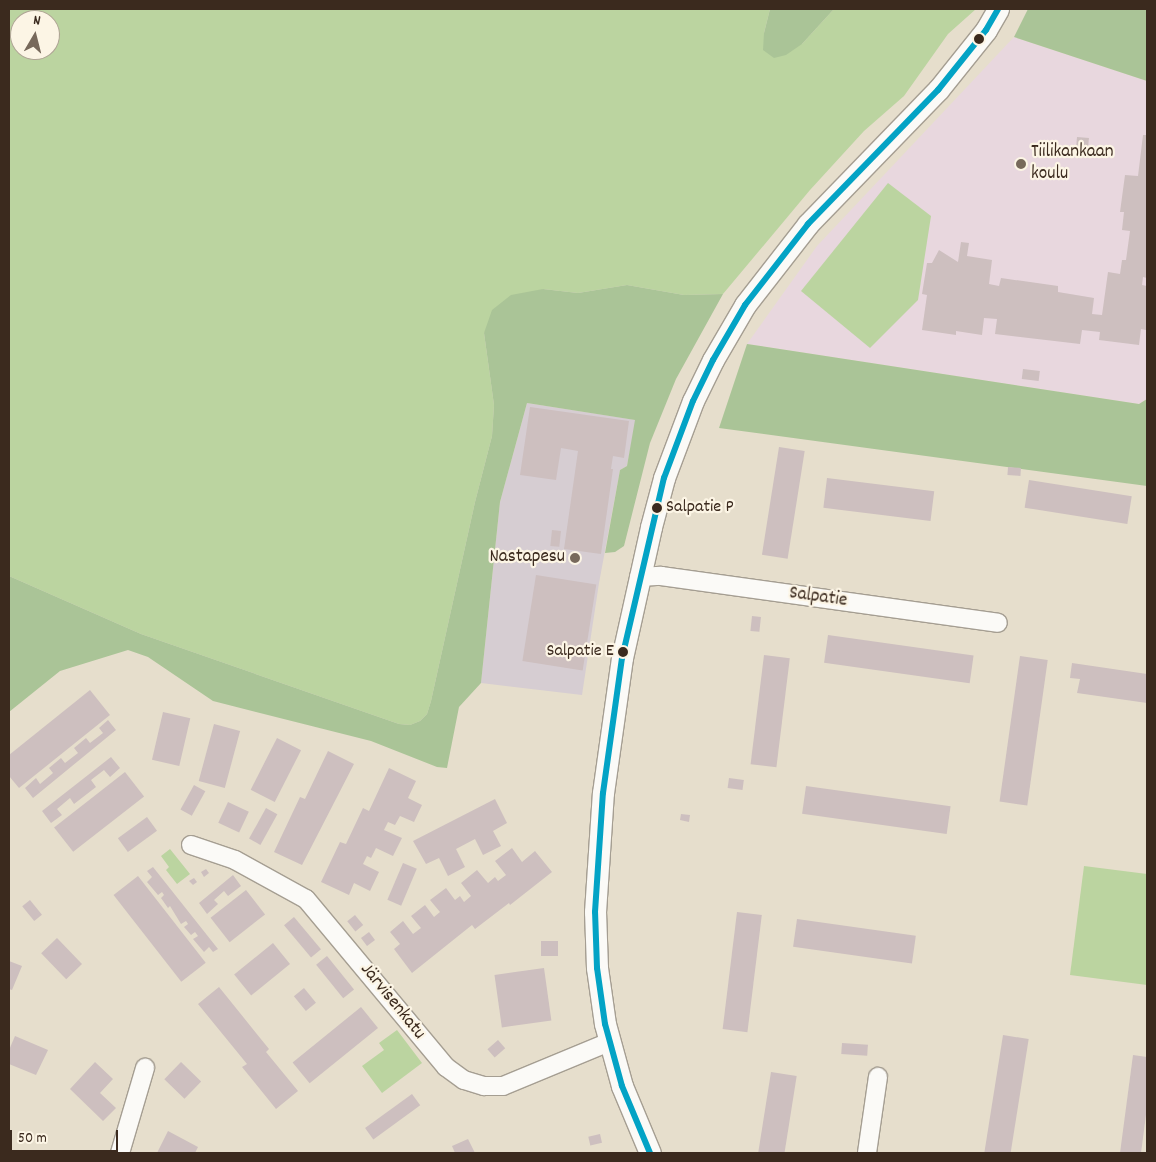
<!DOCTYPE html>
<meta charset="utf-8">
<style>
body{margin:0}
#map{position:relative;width:1156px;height:1162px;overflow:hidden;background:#e6decc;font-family:Dekko,sans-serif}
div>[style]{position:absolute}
.built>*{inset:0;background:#e8d7de}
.industrial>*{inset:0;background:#d6cdd2}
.green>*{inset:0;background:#bbd4a0}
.forest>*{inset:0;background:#aac497}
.building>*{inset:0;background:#cdbfbf;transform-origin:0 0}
.roads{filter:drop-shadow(1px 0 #a59e92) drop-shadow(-1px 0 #a59e92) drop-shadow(0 1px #a59e92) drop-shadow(0 -1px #a59e92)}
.minor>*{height:18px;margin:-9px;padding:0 9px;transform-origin:9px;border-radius:9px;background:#fbfaf7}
.tertiary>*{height:21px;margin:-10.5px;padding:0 10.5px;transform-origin:10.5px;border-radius:10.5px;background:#fbfaf7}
.bus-1>*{height:6px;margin:-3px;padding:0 3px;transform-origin:3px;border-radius:3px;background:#03a3c5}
.dots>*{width:14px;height:14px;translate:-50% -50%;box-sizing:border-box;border:2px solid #fcf5e5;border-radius:50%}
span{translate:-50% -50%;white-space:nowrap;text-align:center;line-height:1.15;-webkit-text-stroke:4.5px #fcf5e5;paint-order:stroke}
.bus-label{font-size:18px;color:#3b2a1e}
.left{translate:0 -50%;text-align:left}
.right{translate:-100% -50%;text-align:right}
.poi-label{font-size:19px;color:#3b2a1e}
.street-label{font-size:19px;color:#3b2a1e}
.frame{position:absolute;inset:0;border:10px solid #3b2a1e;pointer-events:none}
.north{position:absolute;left:10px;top:10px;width:50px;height:50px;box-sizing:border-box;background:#fcf5e5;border:1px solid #afa495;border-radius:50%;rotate:8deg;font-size:14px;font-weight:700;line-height:20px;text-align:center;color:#3b2a1e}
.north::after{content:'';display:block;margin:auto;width:18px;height:22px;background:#77695b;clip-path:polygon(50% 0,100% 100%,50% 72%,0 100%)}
.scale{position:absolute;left:10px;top:1130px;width:108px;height:22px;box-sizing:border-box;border:2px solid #3b2a1e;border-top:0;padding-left:6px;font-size:15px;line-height:18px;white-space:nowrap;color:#3b2a1e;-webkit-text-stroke:4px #fcf5e5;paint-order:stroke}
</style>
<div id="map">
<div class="built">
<i style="clip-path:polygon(1014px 37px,1147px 81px,1147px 399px,1139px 404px,747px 344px,817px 246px)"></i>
</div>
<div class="industrial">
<i style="clip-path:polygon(527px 403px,636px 420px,627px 466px,620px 470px,599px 583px,582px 695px,481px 683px,500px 502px)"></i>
</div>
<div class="green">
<i style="clip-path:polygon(evenodd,9px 9px,770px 9px,764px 33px,802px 44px,834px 9px,976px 9px,948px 34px,904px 96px,864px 131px,810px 190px,723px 294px,684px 295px,627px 285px,578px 293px,543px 289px,484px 333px,494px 405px,492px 436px,475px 502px,431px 701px,427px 714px,420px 721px,410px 725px,399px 724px,141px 634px,9px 576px,9px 9px,20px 20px,50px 20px,50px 50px,20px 50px,20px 20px)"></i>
<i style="clip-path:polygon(888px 183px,931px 216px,918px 300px,870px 348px,801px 291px)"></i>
<i style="clip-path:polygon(170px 849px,190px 874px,177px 884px,166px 870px,169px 867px,161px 856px)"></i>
<i style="clip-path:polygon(1084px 866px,1147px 874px,1147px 985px,1070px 975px)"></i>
<i style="clip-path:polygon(397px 1030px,422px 1063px,382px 1093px,362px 1066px,384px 1050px,379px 1043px)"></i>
</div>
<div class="forest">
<i style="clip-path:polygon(770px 9px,834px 9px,802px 44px,786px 55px,774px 58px,763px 50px,764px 33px)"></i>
<i style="clip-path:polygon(1028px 9px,1147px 9px,1147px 81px,1014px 37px)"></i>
<i style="clip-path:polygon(627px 285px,684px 295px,723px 294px,676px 379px,650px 443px,624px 546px,615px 552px,605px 553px,620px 470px,627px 466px,635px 420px,527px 403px,500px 502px,481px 683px,459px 707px,447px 768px,437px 767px,371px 741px,213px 701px,148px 657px,128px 650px,60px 671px,9px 712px,9px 576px,141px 634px,399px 724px,410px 725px,420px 721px,427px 714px,431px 701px,475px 502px,492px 436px,494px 405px,484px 333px,492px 310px,511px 295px,543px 289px,578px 293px)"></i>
<i style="clip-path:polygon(747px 344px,1139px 404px,1147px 399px,1147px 486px,719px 428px)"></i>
</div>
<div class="building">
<i style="clip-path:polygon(1143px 135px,1147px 135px,1147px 278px,1143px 277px,1142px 285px,1147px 286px,1147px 322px,1146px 330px,1141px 329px,1139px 345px,1099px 340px,1100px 332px,1082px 330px,1080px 344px,995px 334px,997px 319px,984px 318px,982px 335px,956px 331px,956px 335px,922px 330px,927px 295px,922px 294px,927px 263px,932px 263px,939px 250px,958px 262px,961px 242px,969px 243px,967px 256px,992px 260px,989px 284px,999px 286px,1001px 278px,1058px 286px,1058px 292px,1094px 298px,1092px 314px,1102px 315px,1108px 272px,1120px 274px,1122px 260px,1126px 260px,1130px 231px,1122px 230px,1124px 212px,1120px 212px,1125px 175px,1138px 176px)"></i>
<i style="left:1077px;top:137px;width:12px;height:19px;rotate:5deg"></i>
<i style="left:1023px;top:369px;width:17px;height:10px;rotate:7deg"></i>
<i style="clip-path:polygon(530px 407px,629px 421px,624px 458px,613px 456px,611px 469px,613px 469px,601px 554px,564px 549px,578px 451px,561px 448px,556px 480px,520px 475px)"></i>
<i style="left:779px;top:447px;width:26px;height:109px;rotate:9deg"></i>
<i style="left:1008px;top:467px;width:13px;height:8px;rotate:4deg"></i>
<i style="left:827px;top:478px;width:108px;height:30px;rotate:7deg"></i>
<i style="left:1029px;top:480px;width:104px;height:28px;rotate:9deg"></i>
<i style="left:552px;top:530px;width:9px;height:16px;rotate:6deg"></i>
<i style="left:536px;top:575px;width:61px;height:87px;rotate:9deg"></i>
<i style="left:752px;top:616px;width:9px;height:15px;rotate:6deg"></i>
<i style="left:828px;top:635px;width:147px;height:28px;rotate:8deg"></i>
<i style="left:764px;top:655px;width:26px;height:110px;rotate:7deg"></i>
<i style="left:1020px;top:656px;width:28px;height:147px;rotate:8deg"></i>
<i style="clip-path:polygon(1072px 663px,1147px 674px,1147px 703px,1077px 693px,1080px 679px,1070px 678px)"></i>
<i style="clip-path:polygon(90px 690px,110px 715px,19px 788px,9px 776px,9px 755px)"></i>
<i style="left:163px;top:712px;width:28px;height:49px;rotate:13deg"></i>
<i style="clip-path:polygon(108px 720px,116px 730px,33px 798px,25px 788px,36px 778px,40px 784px,53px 773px,49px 768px,61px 758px,65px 763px,78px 753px,74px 748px,86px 738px,90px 743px,103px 733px,99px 728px)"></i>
<i style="left:214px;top:724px;width:27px;height:59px;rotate:15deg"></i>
<i style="left:277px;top:738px;width:27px;height:58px;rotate:27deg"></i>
<i style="clip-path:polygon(328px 751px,354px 764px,302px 865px,274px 852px,300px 797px,305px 799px)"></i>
<i style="clip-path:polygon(111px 757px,120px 768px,110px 777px,104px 770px,91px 780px,96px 787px,74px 804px,70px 798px,57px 809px,62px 815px,51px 823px,42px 811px)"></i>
<i style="clip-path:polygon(389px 768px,416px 781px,408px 798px,422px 805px,414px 822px,400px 816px,395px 825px,388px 822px,384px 830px,402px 838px,393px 856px,376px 848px,371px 858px,367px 856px,363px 864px,379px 872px,370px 891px,354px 883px,349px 895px,321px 882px,340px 842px,346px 844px,363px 808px,369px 811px)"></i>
<i style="left:125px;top:772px;width:31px;height:90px;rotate:52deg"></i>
<i style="left:729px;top:778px;width:15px;height:10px;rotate:8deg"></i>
<i style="left:194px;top:785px;width:13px;height:28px;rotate:29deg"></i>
<i style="left:806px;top:786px;width:146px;height:28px;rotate:8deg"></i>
<i style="clip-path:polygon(495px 799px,507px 823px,493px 831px,501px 846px,483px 855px,475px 839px,456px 849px,465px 867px,448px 876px,439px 858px,426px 864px,413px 841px)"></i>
<i style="left:228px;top:802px;width:23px;height:23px;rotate:25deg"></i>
<i style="left:266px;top:808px;width:13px;height:35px;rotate:29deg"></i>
<i style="clip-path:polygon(681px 814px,690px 815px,689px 822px,680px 820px)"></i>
<i style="left:147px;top:817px;width:17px;height:36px;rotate:54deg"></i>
<i style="clip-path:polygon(512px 848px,522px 862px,535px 851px,552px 872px,510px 905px,509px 903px,475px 929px,472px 925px,412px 973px,394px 949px,400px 944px,390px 932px,403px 921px,413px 934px,421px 928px,411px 916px,425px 905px,434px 917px,440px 912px,430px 900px,446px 888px,455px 900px,460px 896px,464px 902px,471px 896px,461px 883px,477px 870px,488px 883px,495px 877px,498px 881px,506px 875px,495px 861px)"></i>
<i style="left:403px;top:863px;width:15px;height:40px;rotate:23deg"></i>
<i style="clip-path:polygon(153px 867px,218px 949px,213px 952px,209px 947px,204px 952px,193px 939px,198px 936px,195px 932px,191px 935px,184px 927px,188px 924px,186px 921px,181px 924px,170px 906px,168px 908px,161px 898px,164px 895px,162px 892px,158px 895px,147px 882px,152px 877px,147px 871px)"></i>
<i style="clip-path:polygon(206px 869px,209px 873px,204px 877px,201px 872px)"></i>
<i style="clip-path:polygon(233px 875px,241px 886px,228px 896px,224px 891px,214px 900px,218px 904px,207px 914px,199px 903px)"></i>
<i style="left:138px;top:876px;width:110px;height:31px;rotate:52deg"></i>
<i style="clip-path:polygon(194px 878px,197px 882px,193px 885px,189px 881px)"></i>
<i style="left:246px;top:890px;width:31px;height:45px;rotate:52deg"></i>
<i style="left:30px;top:900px;width:19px;height:10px;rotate:51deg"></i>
<i style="left:737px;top:912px;width:25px;height:118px;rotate:7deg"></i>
<i style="left:355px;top:915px;width:13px;height:10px;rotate:51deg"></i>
<i style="left:294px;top:917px;width:42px;height:13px;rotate:50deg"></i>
<i style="left:797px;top:919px;width:120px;height:28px;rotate:8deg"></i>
<i style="left:369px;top:932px;width:10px;height:10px;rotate:53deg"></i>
<i style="left:57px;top:938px;width:36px;height:22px;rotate:46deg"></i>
<i style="left:541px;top:941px;width:17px;height:15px"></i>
<i style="left:273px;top:943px;width:27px;height:50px;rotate:51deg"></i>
<i style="left:327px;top:956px;width:43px;height:14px;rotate:51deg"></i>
<i style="clip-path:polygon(9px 961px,22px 966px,12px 990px,9px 989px)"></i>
<i style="left:544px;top:968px;width:53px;height:50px;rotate:82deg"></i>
<i style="clip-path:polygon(219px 987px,269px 1049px,266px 1052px,298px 1091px,276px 1109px,242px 1067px,247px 1064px,198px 1004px)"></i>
<i style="left:304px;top:988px;width:19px;height:13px;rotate:51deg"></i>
<i style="left:361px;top:1007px;width:27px;height:88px;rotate:51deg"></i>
<i style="left:1003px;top:1035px;width:26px;height:119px;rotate:9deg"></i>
<i style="clip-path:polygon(15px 1036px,48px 1050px,36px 1075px,9px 1064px,9px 1050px)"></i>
<i style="left:498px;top:1040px;width:11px;height:14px;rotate:49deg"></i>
<i style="left:842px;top:1043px;width:26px;height:11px;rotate:4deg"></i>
<i style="clip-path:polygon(1133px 1055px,1147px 1057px,1147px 1107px,1141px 1153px,1120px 1153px)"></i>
<i style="clip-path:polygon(95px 1062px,113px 1079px,100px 1093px,116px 1108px,103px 1121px,70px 1089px)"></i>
<i style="left:181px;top:1062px;width:28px;height:24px;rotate:44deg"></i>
<i style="left:771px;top:1072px;width:26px;height:82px;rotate:9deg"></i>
<i style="left:412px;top:1094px;width:14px;height:58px;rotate:54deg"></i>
<i style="clip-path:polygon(168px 1131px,198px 1147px,195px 1153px,157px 1153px)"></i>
<i style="left:600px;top:1134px;width:9px;height:12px;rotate:77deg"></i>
<i style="clip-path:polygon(468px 1139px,475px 1153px,455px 1153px,452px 1146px)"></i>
</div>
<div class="roads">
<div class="minor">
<i style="left:639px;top:577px;width:22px;rotate:-3deg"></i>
<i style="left:661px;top:576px;width:340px;rotate:7.9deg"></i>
<i style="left:191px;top:845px;width:46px;rotate:18.8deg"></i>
<i style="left:235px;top:860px;width:81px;rotate:28.8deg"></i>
<i style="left:306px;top:899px;width:219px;rotate:50.2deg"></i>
<i style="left:446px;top:1067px;width:22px;rotate:36deg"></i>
<i style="left:464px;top:1080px;width:21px;rotate:17deg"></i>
<i style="left:484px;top:1086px;width:19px"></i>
<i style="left:503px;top:1086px;width:115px;rotate:-22.5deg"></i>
<i style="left:120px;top:1153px;width:89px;rotate:-73.6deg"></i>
<i style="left:867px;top:1153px;width:77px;rotate:-81.8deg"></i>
</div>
<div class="tertiary">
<i style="left:650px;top:1153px;width:73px;rotate:-112.7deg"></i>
<i style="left:622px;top:1086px;width:64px;rotate:-105.3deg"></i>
<i style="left:605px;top:1024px;width:57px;rotate:-98.1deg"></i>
<i style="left:597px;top:968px;width:56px;rotate:-92deg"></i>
<i style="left:595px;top:912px;width:119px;rotate:-86.2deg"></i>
<i style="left:603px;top:793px;width:136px;rotate:-82deg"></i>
<i style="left:622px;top:658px;width:134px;rotate:-77.5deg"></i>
<i style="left:651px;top:527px;width:51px;rotate:-75.1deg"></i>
<i style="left:664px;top:478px;width:82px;rotate:-69.4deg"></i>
<i style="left:693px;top:401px;width:46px;rotate:-64deg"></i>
<i style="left:713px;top:360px;width:64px;rotate:-59.8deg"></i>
<i style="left:745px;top:305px;width:103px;rotate:-52.1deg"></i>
<i style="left:808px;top:224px;width:187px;rotate:-45.9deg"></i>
<i style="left:938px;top:90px;width:77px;rotate:-51.3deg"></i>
<i style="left:986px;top:30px;width:24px;rotate:-60deg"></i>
</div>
</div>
<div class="bus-1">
<i style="left:650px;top:1153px;width:73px;rotate:-112.7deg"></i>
<i style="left:622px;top:1086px;width:64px;rotate:-105.3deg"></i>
<i style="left:605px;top:1024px;width:57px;rotate:-98.1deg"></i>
<i style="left:597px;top:968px;width:56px;rotate:-92deg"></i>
<i style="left:595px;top:912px;width:119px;rotate:-86.2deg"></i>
<i style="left:603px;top:793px;width:136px;rotate:-82deg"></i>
<i style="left:622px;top:658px;width:185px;rotate:-76.9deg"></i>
<i style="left:664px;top:478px;width:82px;rotate:-69.4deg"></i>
<i style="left:693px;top:401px;width:46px;rotate:-64deg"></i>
<i style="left:713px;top:360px;width:64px;rotate:-59.8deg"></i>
<i style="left:745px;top:305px;width:103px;rotate:-52.1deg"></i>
<i style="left:808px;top:224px;width:187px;rotate:-45.9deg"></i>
<i style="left:938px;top:90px;width:77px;rotate:-51.3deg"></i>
<i style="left:986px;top:30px;width:24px;rotate:-60deg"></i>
</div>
<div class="dots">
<i style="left:979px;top:39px;background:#3b2a1e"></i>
<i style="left:1021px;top:164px;background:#77695b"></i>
<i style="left:657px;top:508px;background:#3b2a1e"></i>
<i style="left:575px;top:558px;background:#77695b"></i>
<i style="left:623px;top:652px;background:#3b2a1e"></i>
</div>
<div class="bus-label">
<span class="left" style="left:666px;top:508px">Salpatie P</span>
<span class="right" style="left:614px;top:652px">Salpatie E</span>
</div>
<div class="poi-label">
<span class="left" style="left:1031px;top:164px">Tiilikankaan<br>koulu</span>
<span class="right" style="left:565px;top:558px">Nastapesu</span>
</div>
<div class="street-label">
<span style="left:818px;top:598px;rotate:8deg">Salpatie</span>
<span style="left:392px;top:1002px;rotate:51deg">Järvisenkatu</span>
</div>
<div class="frame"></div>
<div class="north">N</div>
<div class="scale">50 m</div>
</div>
